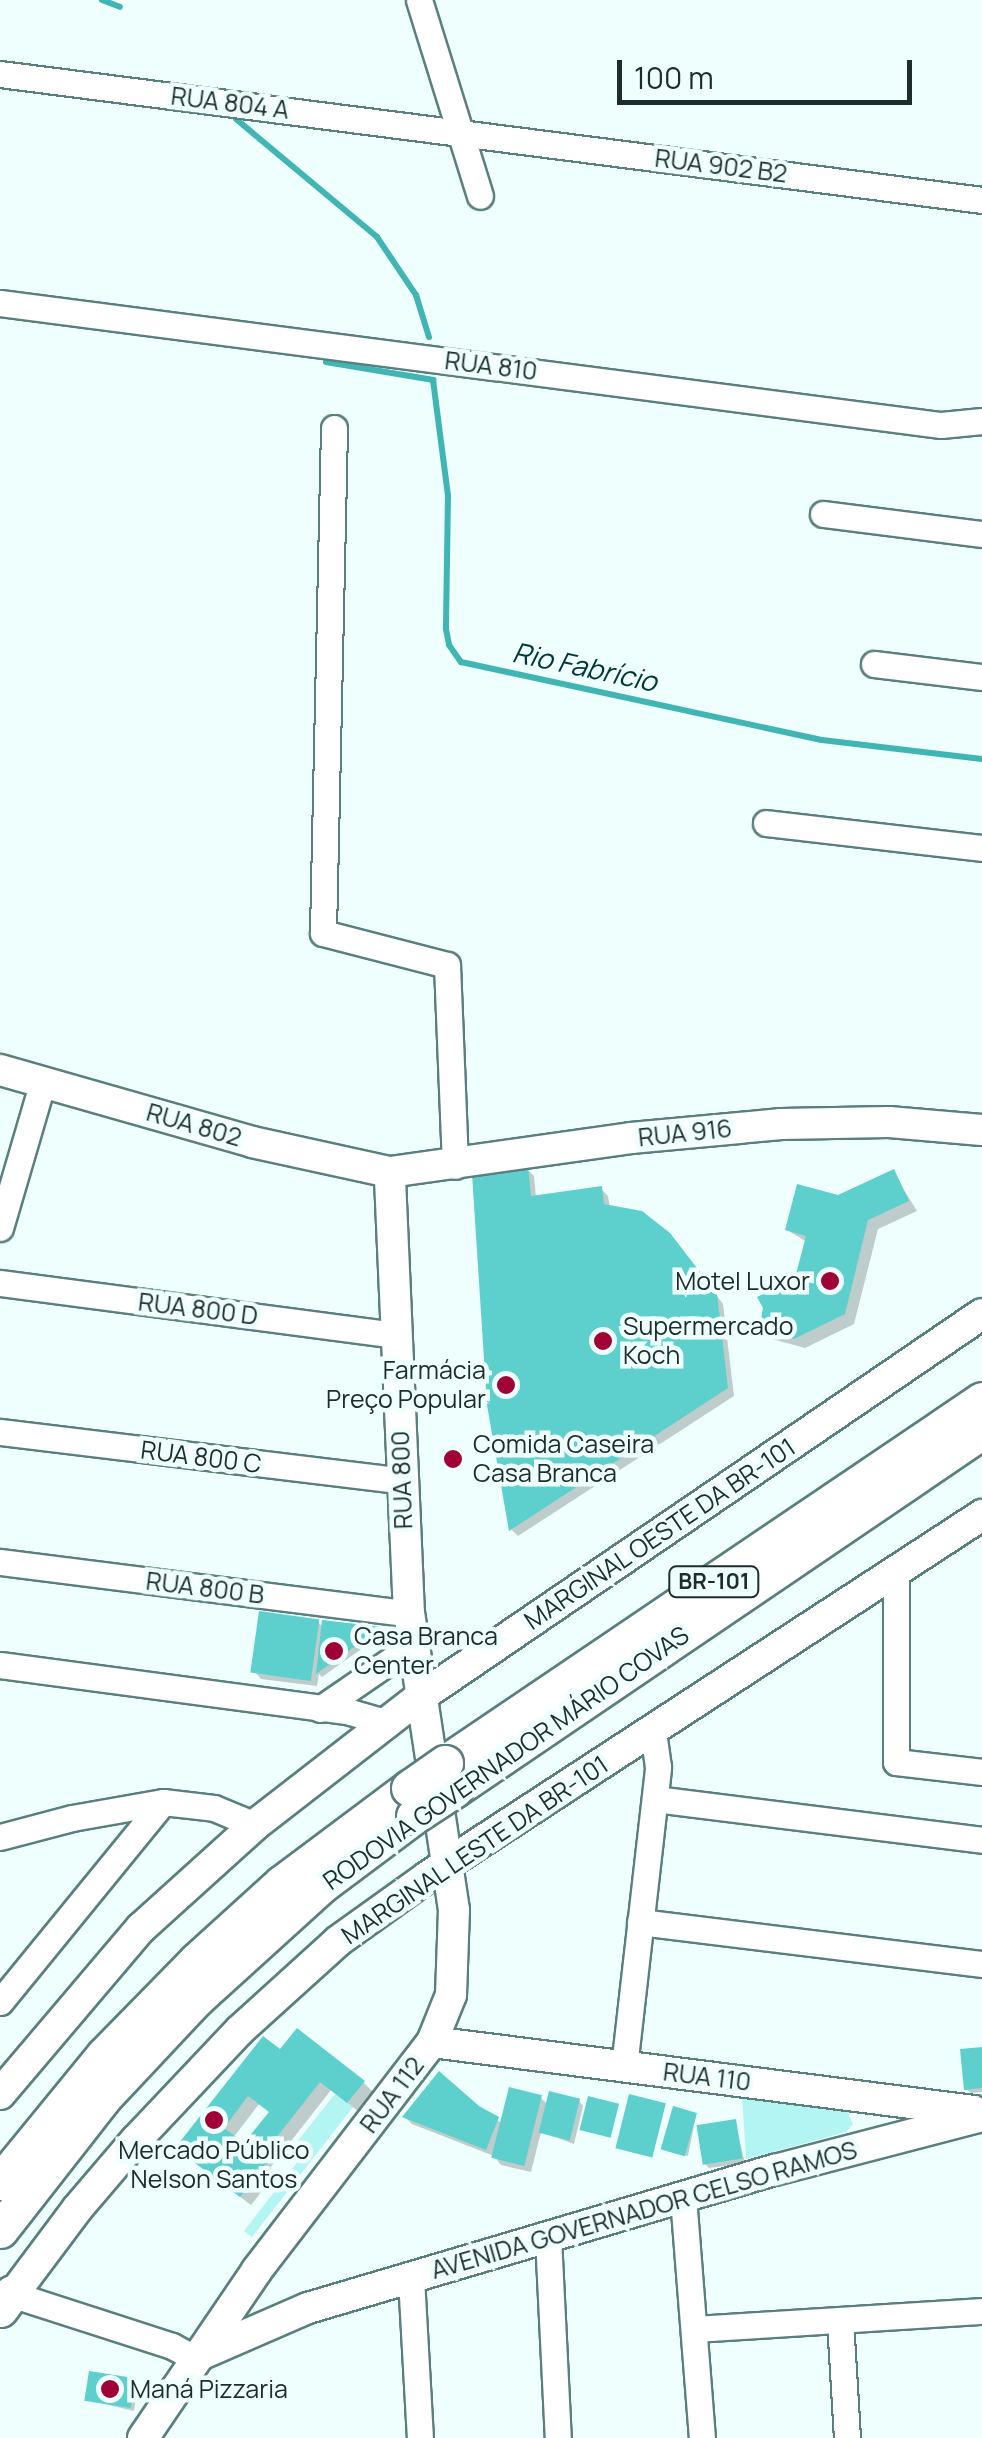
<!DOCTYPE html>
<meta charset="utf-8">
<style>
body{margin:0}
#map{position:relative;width:982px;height:2438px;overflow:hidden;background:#eefffe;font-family:Manrope,sans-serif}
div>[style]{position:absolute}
.green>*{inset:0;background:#b3f5f3}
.shadow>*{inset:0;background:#0003}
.stream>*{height:6px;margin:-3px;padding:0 3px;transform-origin:3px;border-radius:3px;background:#40b5b4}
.building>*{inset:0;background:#5dcfcd;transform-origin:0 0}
.roads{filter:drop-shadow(2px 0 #597f7e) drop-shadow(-2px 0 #597f7e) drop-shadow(0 2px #597f7e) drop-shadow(0 -2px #597f7e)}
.minor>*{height:25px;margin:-12.5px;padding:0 12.5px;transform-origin:12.5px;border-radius:12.5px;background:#fff}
.major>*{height:30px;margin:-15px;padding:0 15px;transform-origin:15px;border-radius:15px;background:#fff}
.highway>*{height:35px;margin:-17.5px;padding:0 17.5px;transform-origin:17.5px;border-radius:17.5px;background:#fff}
.bridges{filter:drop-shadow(2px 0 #597f7e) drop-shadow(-2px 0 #597f7e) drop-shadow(0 2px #597f7e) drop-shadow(0 -2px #597f7e)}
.highway-bridge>*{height:35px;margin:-17.5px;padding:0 17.5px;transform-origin:17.5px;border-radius:17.5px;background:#fff}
.dots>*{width:28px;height:28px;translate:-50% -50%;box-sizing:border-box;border:5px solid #eefffe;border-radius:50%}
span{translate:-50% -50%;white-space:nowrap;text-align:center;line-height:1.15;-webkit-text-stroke:9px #eefffe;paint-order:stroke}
.shield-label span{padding:2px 8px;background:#eefffe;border:2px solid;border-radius:8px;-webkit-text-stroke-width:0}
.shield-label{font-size:22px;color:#1d2d2d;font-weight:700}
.street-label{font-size:25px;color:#1d2d2d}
.poi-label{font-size:25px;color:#1d2d2d}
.right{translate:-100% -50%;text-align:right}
.left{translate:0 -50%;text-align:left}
.water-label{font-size:28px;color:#003837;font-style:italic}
.scale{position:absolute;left:617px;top:60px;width:295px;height:45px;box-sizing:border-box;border:5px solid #1d2d2d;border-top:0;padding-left:12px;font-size:30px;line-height:35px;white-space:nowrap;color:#1d2d2d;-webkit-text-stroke:8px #eefffe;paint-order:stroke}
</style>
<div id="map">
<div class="green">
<i style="clip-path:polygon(335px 2094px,353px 2107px,252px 2237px,244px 2231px,303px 2155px,293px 2147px)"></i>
<i style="clip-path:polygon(742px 2096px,845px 2107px,853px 2124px,846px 2132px,746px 2159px)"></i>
</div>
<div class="shadow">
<i style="clip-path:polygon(527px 1169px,534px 1176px,536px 1198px,601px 1189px,608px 1196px,610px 1208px,677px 1243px,723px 1304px,734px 1396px,518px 1536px,511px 1529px,490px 1404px)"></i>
<i style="clip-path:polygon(893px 1172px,917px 1211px,878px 1229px,854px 1324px,805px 1348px,772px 1339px,761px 1329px,797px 1279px,807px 1242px,787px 1230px,838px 1198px)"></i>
<i style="clip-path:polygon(318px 1622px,324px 1628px,324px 1623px,384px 1633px,322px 1677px,319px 1674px,317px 1686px,261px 1679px,254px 1671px)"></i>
<i style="clip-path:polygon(982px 2050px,982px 2092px,971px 2093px,966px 2089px)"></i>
<i style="clip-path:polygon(evenodd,281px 2053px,363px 2082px,373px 2092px,358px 2111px,331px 2090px,270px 2168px,275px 2174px,251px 2205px,189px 2158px,281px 2053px,259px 2104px,271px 2113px,244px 2147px,233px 2138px,259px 2104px)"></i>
<i style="clip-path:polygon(541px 2098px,548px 2105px,579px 2101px,583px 2106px,574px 2144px,541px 2132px,531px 2172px,501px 2165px,494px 2156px,412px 2124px,405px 2117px,477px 2108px,502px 2123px)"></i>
<i style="clip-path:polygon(696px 2115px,688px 2156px,666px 2151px)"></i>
<i style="clip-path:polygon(735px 2122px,745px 2163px,709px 2168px,705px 2164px)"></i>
<i style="clip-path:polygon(134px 2381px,138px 2385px,134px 2411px,87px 2400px)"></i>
</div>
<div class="stream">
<i style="left:102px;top:0;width:19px;rotate:21deg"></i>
<i style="left:236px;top:119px;width:184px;rotate:39.9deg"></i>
<i style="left:377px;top:237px;width:70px;rotate:56.1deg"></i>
<i style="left:416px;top:295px;width:44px;rotate:72.8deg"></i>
<i style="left:326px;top:362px;width:109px;rotate:9.5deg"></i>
<i style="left:433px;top:380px;width:117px;rotate:82.6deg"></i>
<i style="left:448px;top:496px;width:133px;rotate:90.9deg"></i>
<i style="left:446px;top:629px;width:16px;rotate:79deg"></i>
<i style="left:449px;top:645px;width:21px;rotate:55deg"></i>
<i style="left:461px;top:662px;width:369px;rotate:12.2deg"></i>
<i style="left:822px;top:740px;width:161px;rotate:6.8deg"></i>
</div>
<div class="building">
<i style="clip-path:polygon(528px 1166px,531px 1196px,602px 1186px,604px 1204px,642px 1211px,670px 1233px,717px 1294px,728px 1388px,509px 1531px,487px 1405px,472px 1174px)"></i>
<i style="clip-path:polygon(894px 1169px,909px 1201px,868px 1220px,845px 1314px,794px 1339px,759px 1330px,763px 1308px,757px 1297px,795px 1278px,806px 1236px,785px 1230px,797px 1184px,838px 1195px)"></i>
<i style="left:259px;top:1611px;width:61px;height:62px;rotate:8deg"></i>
<i style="clip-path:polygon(322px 1620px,382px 1627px,316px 1674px)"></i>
<i style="clip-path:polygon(evenodd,297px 2028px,365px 2081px,347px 2103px,320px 2082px,261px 2157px,267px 2162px,240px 2197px,175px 2148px,263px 2036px,280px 2049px,297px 2028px,248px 2096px,269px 2112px,244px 2143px,224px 2128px,248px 2096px)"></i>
<i style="clip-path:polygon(982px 2047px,982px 2088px,964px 2090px,960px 2049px)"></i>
<i style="clip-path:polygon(439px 2071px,479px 2106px,499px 2117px,486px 2150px,402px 2117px)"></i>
<i style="left:509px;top:2087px;width:34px;height:73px;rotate:14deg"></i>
<i style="left:549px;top:2091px;width:32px;height:43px;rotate:14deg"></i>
<i style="left:629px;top:2094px;width:38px;height:56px;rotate:14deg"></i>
<i style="left:588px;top:2096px;width:32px;height:35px;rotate:14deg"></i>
<i style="left:673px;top:2106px;width:25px;height:45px;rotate:16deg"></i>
<i style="left:736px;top:2119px;width:40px;height:40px;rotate:81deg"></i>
<i style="left:89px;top:2371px;width:47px;height:30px;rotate:9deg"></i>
</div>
<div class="roads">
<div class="minor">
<i style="left:419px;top:0;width:205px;rotate:72.7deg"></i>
<i style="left:0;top:74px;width:990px;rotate:7.31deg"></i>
<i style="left:0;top:303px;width:949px;rotate:7.39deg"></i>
<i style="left:941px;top:425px;width:41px;rotate:-5.6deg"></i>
<i style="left:334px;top:428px;width:505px;rotate:91.25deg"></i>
<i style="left:323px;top:933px;width:128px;rotate:14.5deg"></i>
<i style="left:447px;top:965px;width:201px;rotate:87.7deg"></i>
<i style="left:823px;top:514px;width:160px;rotate:7.2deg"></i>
<i style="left:874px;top:664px;width:109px;rotate:6.9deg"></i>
<i style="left:766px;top:823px;width:217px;rotate:6.6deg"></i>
<i style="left:0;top:1228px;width:153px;rotate:-73.7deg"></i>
<i style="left:0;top:1283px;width:399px;rotate:7.5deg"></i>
<i style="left:0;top:1432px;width:405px;rotate:6.9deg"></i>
<i style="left:0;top:1562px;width:412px;rotate:7.2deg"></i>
<i style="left:896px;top:1574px;width:188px;rotate:90deg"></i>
<i style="left:896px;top:1762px;width:87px;rotate:6.6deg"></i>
<i style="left:0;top:1665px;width:353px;rotate:7.6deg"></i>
<i style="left:350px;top:1712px;width:40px;rotate:16deg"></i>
<i style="left:320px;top:1709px;width:113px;rotate:-34.5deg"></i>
<i style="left:655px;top:1799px;width:330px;rotate:7.1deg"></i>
<i style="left:0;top:1837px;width:74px;rotate:-14.8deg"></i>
<i style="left:72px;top:1818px;width:92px;rotate:-10deg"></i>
<i style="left:163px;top:1802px;width:51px;rotate:6.7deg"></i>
<i style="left:214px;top:1808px;width:44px;rotate:22.5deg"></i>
<i style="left:640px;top:1922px;width:345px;rotate:7deg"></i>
<i style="left:0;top:2002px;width:258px;rotate:-50.8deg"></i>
<i style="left:624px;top:2067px;width:302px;rotate:-83.5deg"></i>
<i style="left:658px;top:1767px;width:35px;rotate:-98deg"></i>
<i style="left:683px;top:2197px;width:242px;rotate:85.5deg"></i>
<i style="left:548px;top:2237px;width:201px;rotate:87.2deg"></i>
<i style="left:411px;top:2278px;width:160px;rotate:86.8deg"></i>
<i style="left:11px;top:2294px;width:169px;rotate:17.9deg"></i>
<i style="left:172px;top:2346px;width:26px;rotate:28deg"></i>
<i style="left:840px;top:2320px;width:118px;rotate:86.6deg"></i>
<i style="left:695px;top:2329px;width:288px;rotate:-3.6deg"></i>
</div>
<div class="major">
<i style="left:0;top:1070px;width:262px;rotate:15.9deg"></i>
<i style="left:252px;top:1142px;width:141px;rotate:12.3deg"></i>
<i style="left:390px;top:1172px;width:243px;rotate:-8deg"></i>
<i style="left:631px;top:1138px;width:151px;rotate:-5.3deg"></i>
<i style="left:781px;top:1124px;width:108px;rotate:-1.1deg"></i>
<i style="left:889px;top:1122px;width:93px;rotate:4.9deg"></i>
<i style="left:432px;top:2042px;width:546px;rotate:7.26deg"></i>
<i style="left:0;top:2094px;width:218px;rotate:-49.7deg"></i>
<i style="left:141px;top:1928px;width:154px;rotate:-42.1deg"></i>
<i style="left:255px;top:1825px;width:207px;rotate:-37.8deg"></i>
<i style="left:419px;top:1698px;width:681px;rotate:-34.3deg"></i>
<i style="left:0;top:2312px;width:129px;rotate:-53.2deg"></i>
<i style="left:77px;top:2209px;width:91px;rotate:-49.5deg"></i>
<i style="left:136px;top:2140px;width:151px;rotate:-46.6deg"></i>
<i style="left:240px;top:2030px;width:132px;rotate:-42.2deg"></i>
<i style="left:338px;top:1941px;width:110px;rotate:-35.7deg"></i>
<i style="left:427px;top:1877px;width:663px;rotate:-33.11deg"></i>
<i style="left:202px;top:2354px;width:116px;rotate:-23.5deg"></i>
<i style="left:308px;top:2308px;width:487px;rotate:-16.5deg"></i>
<i style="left:775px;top:2170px;width:214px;rotate:-14.6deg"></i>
<i style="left:143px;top:2438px;width:203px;rotate:-55.8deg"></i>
<i style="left:257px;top:2270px;width:287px;rotate:-52.5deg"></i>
<i style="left:432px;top:2042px;width:51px;rotate:-68deg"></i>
<i style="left:451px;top:1995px;width:85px;rotate:-88deg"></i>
<i style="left:454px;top:1910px;width:299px;rotate:-98.6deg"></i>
<i style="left:409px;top:1614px;width:442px;rotate:-92.5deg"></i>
</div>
<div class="highway">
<i style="left:445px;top:1763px;width:648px;rotate:-34.06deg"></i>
<i style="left:455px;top:1789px;width:637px;rotate:-34.19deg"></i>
<i style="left:0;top:2182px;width:164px;rotate:-50.7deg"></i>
<i style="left:104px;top:2055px;width:132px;rotate:-45.6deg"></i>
<i style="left:196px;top:1961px;width:116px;rotate:-42.2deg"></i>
<i style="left:282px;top:1883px;width:159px;rotate:-36.8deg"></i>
<i style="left:0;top:2230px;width:167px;rotate:-52deg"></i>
<i style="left:103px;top:2098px;width:136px;rotate:-46.8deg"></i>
<i style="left:196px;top:1999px;width:171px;rotate:-42.2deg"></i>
<i style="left:323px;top:1884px;width:114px;rotate:-36.8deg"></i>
<i style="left:0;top:2309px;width:19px;rotate:-54deg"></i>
</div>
</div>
<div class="bridges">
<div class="highway-bridge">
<i style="left:409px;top:1788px;width:44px;rotate:-34.8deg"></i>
<i style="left:414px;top:1816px;width:49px;rotate:-33.4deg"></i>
</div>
</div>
<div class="dots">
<i style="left:830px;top:1281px;background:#a10236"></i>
<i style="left:603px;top:1341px;background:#a10236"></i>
<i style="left:506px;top:1385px;background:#a10236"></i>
<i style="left:453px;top:1459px;background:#a10236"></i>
<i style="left:334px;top:1651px;background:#a10236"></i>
<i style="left:214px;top:2120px;background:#a10236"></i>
<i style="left:110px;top:2389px;background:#a10236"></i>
</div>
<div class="shield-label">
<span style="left:714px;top:1582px">BR-101</span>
</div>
<div class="street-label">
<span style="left:230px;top:103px;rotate:7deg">RUA 804 A</span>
<span style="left:721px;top:166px;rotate:7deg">RUA 902 B2</span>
<span style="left:491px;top:366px;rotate:7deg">RUA 810</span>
<span style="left:194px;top:1125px;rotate:16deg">RUA 802</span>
<span style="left:685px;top:1133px;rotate:-6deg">RUA 916</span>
<span style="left:198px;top:1309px;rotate:7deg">RUA 800 D</span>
<span style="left:201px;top:1457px;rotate:7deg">RUA 800 C</span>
<span style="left:402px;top:1480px;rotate:-92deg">RUA 800</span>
<span style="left:660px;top:1534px;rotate:-34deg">MARGINAL OESTE DA BR-101</span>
<span style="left:205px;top:1588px;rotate:7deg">RUA 800 B</span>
<span style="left:506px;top:1758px;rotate:-35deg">RODOVIA GOVERNADOR MÁRIO COVAS</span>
<span style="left:475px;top:1850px;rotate:-34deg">MARGINAL LESTE DA BR-101</span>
<span style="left:707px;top:2077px;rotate:7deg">RUA 110</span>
<span style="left:392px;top:2095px;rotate:-53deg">RUA 112</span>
<span style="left:644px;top:2210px;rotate:-16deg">AVENIDA GOVERNADOR CELSO RAMOS</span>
</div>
<div class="poi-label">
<span class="right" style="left:810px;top:1281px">Motel Luxor</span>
<span class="left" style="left:623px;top:1341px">Supermercado<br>Koch</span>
<span class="right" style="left:486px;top:1385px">Farmácia<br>Preço Popular</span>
<span class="left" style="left:473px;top:1459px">Comida Caseira<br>Casa Branca</span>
<span class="left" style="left:354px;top:1651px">Casa Branca<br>Center</span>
<span style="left:214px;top:2165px">Mercado Público<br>Nelson Santos</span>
<span class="left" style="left:130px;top:2389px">Maná Pizzaria</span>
</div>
<div class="water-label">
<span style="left:585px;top:666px;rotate:12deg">Rio Fabrício</span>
</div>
<div class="scale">100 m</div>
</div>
